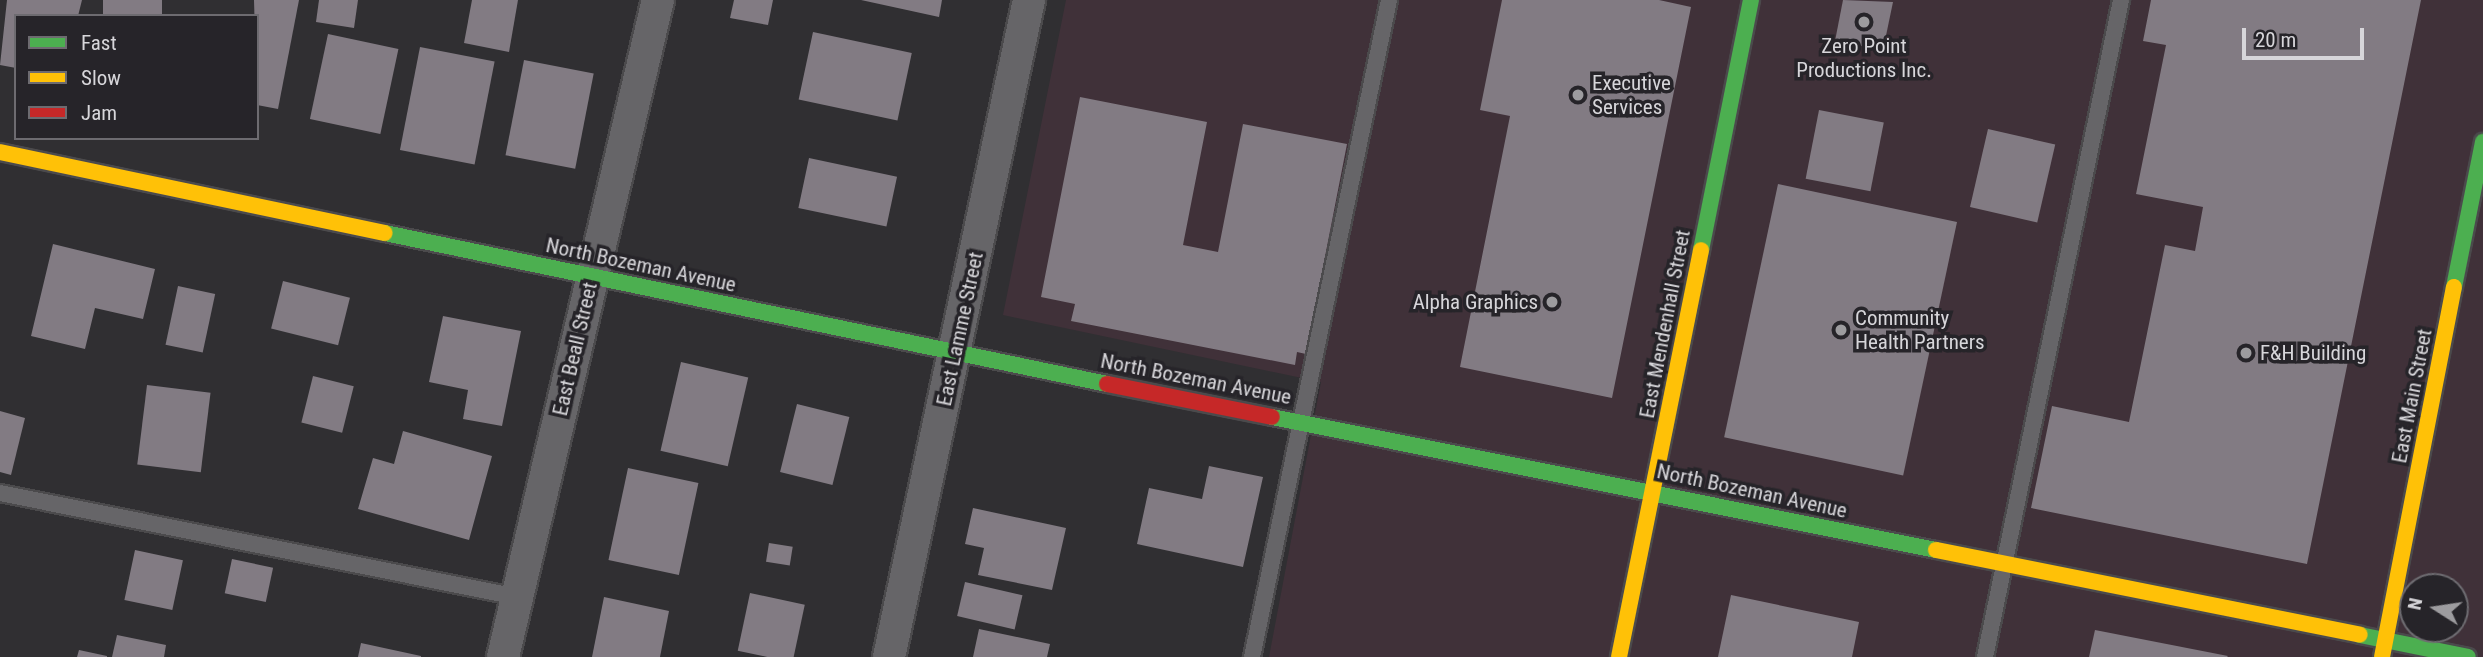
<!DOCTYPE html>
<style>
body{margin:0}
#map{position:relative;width:2483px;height:657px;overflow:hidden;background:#302f32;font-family:"Roboto Condensed",sans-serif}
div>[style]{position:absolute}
.commercial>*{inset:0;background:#403139}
.building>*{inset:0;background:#827b83;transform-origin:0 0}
.roads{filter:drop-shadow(2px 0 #4b4a4c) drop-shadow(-2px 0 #4b4a4c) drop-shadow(0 2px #4b4a4c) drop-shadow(0 -2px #4b4a4c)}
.lane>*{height:16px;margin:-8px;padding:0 8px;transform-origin:8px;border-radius:8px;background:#666568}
.street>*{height:32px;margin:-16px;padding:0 16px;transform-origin:16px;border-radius:16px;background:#666568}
.fast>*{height:16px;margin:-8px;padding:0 8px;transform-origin:8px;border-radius:8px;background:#4caf50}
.slow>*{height:16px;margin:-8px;padding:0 8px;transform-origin:8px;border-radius:8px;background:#ffc107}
.jam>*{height:16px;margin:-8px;padding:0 8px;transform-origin:8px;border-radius:8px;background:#c62828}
.dots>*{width:19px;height:19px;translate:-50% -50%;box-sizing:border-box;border:4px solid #262429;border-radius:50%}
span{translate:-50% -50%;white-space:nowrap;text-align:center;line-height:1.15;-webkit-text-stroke:7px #262429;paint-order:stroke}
.poi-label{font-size:21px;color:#d7d6da}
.left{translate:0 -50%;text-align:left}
.right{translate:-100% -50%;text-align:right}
.street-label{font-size:21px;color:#d7d6da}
.legend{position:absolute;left:14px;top:14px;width:245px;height:126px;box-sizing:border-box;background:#262429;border:2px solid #6d6b70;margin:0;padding:9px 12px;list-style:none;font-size:21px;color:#d7d6da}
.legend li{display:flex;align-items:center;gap:14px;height:35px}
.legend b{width:35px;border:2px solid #6d6b70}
.north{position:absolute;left:2399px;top:573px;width:70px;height:70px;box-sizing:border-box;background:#262429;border:2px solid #6d6b70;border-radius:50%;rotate:282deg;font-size:19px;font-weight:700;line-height:28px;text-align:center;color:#d7d6da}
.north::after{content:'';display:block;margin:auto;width:24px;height:32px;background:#9d9c9f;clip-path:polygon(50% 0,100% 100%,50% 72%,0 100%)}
.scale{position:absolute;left:2242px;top:28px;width:122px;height:32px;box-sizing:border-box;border:4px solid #d7d6da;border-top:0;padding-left:9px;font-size:21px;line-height:24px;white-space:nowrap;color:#d7d6da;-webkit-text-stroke:5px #262429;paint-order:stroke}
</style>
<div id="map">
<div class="commercial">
<i style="clip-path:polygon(evenodd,1066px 0,2483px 0,2483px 657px,1269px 657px,1321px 382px,1003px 315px,1066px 0,2413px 587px,2455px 587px,2455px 629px,2413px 629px,2413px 587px)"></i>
</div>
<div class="building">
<i style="clip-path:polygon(7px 0,82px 0,78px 16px,16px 16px,16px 68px,0 65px)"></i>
<i style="left:103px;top:0;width:59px;height:16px"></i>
<i style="clip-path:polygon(254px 0,299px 0,278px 109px,257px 105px)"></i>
<i style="clip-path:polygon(319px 0,358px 0,354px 28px,316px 22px)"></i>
<i style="clip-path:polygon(472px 0,518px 0,509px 52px,464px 43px)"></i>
<i style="clip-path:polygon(734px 0,773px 0,768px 25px,730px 18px)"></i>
<i style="clip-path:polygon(861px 0,942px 0,939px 17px)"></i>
<i style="clip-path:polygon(1502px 0,1659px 0,1691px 7px,1612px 398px,1460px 367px,1510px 116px,1480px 110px)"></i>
<i style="clip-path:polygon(1843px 0,1893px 2px,1883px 50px,1835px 41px)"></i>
<i style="clip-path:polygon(2151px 0,2421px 0,2307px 564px,2031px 508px,2052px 406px,2129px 422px,2165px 245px,2195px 251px,2203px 207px,2136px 194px,2166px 45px,2143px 41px)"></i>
<i style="left:813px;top:32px;width:101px;height:69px;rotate:12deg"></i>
<i style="left:328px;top:34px;width:72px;height:87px;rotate:12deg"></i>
<i style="left:420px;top:47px;width:76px;height:105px;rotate:11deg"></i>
<i style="left:524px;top:60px;width:71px;height:97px;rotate:11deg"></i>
<i style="clip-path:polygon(1080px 97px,1207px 122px,1183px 245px,1218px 252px,1243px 124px,1347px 144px,1306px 354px,1297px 352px,1295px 365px,1071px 321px,1075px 304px,1041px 297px)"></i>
<i style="left:1819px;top:110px;width:66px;height:70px;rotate:11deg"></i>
<i style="left:1988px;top:129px;width:69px;height:80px;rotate:13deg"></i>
<i style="left:809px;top:158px;width:90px;height:51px;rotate:12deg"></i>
<i style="left:1778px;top:184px;width:183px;height:259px;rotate:12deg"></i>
<i style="clip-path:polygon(53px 244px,155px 269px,143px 319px,95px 308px,85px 349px,31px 336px)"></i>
<i style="left:283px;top:281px;width:69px;height:49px;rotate:14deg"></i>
<i style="left:178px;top:286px;width:38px;height:60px;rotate:12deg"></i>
<i style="clip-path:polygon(443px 316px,521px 331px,502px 426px,463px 419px,468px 390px,429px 382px)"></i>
<i style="left:681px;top:362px;width:69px;height:91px;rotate:13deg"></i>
<i style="left:313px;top:376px;width:42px;height:48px;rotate:14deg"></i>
<i style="left:147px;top:385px;width:64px;height:80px;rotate:7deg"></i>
<i style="left:797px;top:404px;width:54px;height:70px;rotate:14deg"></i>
<i style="clip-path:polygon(0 411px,25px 418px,11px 475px,0 472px)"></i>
<i style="clip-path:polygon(403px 431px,492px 456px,469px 540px,358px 509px,373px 458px,394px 464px)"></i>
<i style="clip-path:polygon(1209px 466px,1263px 477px,1243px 567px,1137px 544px,1149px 488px,1202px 499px)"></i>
<i style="left:628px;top:468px;width:72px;height:94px;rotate:12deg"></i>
<i style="clip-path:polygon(973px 508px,1066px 528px,1052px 590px,978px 575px,984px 548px,965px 544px)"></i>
<i style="left:769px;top:543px;width:24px;height:19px;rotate:9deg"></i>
<i style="left:135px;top:550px;width:49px;height:51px;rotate:12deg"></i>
<i style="left:232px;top:559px;width:42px;height:35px;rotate:12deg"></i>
<i style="left:965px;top:582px;width:59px;height:35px;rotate:13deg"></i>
<i style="left:750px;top:593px;width:56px;height:59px;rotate:12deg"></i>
<i style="clip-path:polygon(1731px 595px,1859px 622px,1852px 657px,1718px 657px)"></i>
<i style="clip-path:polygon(604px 597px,669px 611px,660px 657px,592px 657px)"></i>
<i style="clip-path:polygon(979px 629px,1050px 644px,1047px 657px,973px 657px)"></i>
<i style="clip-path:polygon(2095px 630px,2228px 656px,2227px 657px,2089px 657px)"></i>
<i style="clip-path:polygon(117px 635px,166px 645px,164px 657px,112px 657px)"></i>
<i style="clip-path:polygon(361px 643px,421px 656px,421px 657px,358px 657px)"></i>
<i style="clip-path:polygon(79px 650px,107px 656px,107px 657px,77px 657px)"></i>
</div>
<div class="roads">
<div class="lane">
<i style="left:0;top:493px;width:527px;rotate:11.37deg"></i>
<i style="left:1252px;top:657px;width:671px;rotate:-78.22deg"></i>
<i style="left:1985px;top:657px;width:671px;rotate:-78.3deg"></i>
</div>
<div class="street">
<i style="left:503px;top:657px;width:675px;rotate:-76.73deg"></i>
<i style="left:889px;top:657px;width:672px;rotate:-77.97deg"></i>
</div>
<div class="fast">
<i style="left:385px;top:233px;width:738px;rotate:11.81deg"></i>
<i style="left:1701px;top:250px;width:255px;rotate:-78.7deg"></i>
<i style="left:2454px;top:287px;width:148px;rotate:-78.7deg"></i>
<i style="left:1272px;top:417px;width:677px;rotate:11.33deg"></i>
<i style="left:2360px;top:635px;width:110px;rotate:11.5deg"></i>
</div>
<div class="slow">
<i style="left:0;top:152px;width:393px;rotate:11.9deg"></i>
<i style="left:1936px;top:550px;width:432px;rotate:11.3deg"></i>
<i style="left:1619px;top:657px;width:415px;rotate:-78.6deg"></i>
<i style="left:2382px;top:657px;width:377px;rotate:-79deg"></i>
</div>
<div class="jam">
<i style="left:1107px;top:384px;width:168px;rotate:11.3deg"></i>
</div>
</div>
<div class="dots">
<i style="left:1864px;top:22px;background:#9d9c9f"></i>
<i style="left:1578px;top:95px;background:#9d9c9f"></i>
<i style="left:1552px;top:302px;background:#9d9c9f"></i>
<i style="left:1841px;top:330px;background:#9d9c9f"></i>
<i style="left:2246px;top:353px;background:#9d9c9f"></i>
</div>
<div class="poi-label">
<span style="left:1864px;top:58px">Zero Point<br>Productions Inc.</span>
<span class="left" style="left:1592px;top:95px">Executive<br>Services</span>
<span class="right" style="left:1538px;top:302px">Alpha Graphics</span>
<span class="left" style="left:1855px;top:330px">Community<br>Health Partners</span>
<span class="left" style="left:2260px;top:353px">F&amp;H Building</span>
</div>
<div class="street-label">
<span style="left:641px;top:265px;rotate:12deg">North Bozeman Avenue</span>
<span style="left:1665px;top:324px;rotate:-79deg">East Mendenhall Street</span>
<span style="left:960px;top:329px;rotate:-78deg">East Lamme Street</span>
<span style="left:575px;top:349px;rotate:-77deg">East Beall Street</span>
<span style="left:1196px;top:379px;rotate:11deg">North Bozeman Avenue</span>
<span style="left:2412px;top:396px;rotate:-79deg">East Main Street</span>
<span style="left:1752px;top:491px;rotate:12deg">North Bozeman Avenue</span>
</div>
<ul class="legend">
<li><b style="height:9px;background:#4caf50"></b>Fast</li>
<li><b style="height:9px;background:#ffc107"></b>Slow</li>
<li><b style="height:9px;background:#c62828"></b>Jam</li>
</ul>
<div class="north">N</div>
<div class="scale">20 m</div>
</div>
